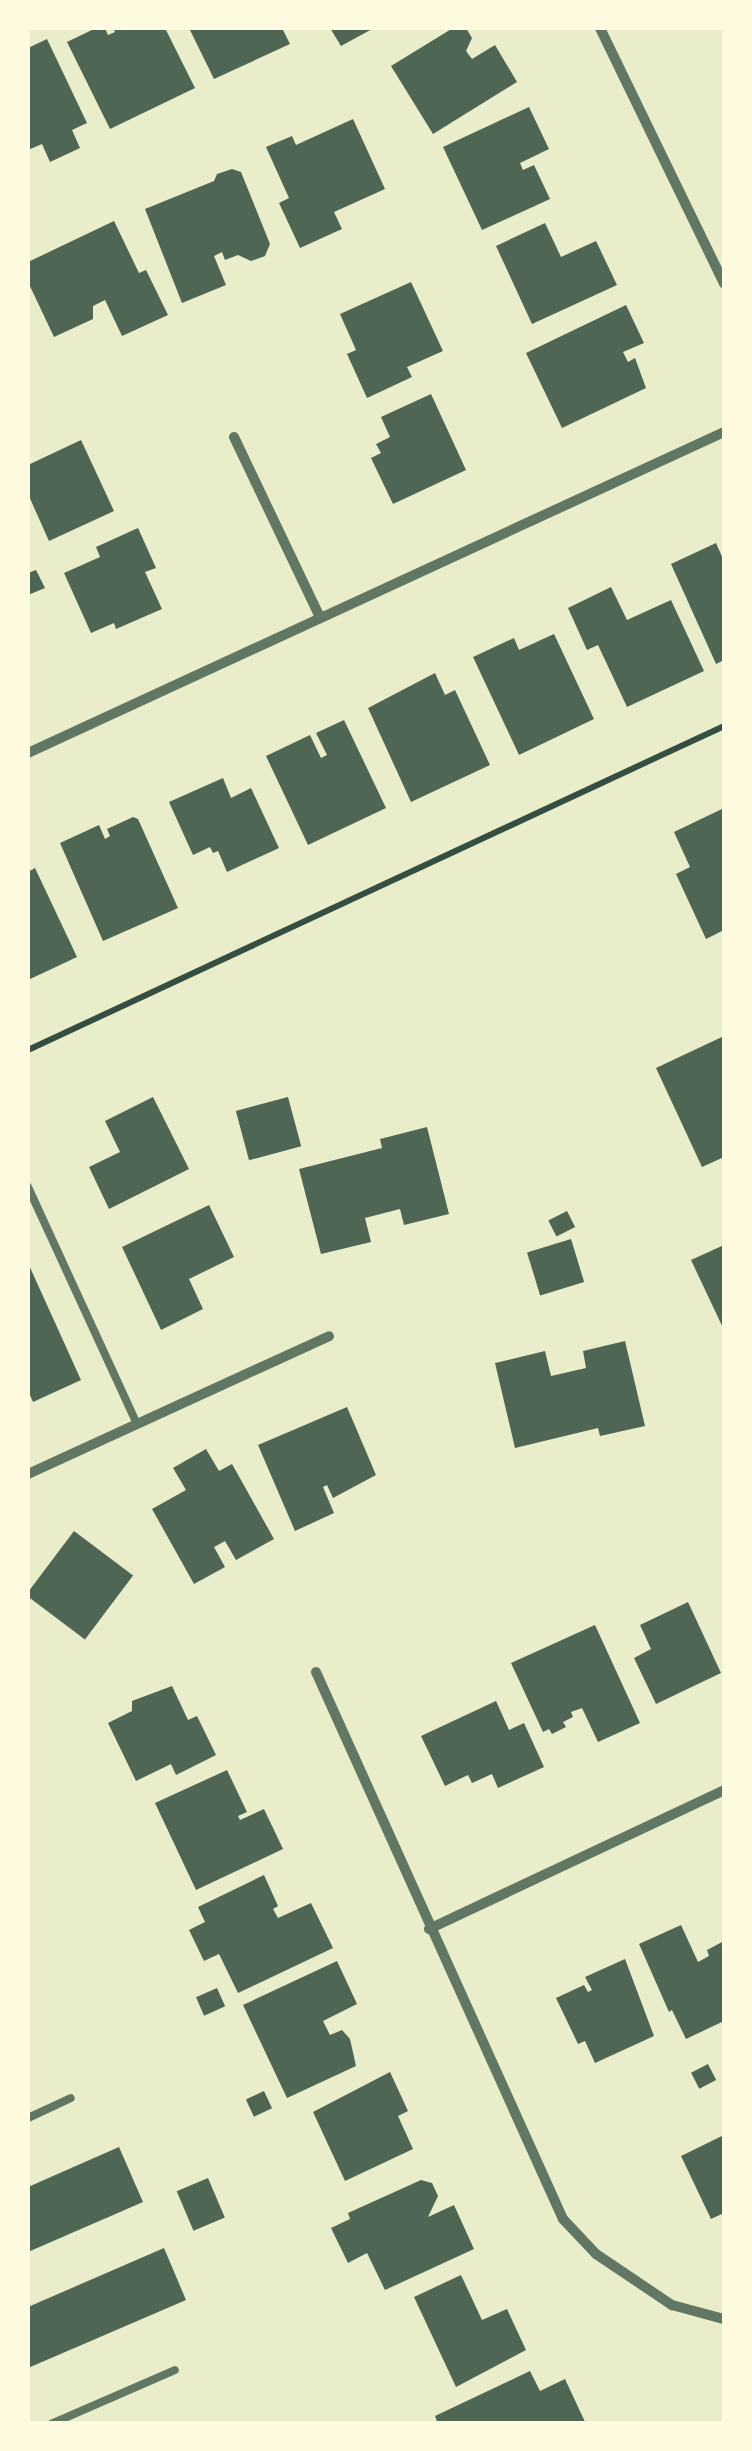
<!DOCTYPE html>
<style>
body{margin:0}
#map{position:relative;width:752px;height:2451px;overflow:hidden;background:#e9edc9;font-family:"PT Sans Narrow",sans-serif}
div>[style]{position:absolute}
.building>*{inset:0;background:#4f6655;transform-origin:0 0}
.path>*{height:6px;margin:-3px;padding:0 3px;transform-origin:3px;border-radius:3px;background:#344e41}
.service>*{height:8px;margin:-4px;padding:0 4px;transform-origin:4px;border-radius:4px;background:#617663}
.minor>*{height:10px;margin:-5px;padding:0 5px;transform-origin:5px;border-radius:5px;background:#617663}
span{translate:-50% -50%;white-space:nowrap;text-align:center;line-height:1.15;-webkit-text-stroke:10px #fefae0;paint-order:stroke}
.frame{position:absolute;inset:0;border:30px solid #fefae0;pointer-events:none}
</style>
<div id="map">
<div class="building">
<i style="clip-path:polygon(96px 28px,105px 28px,108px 35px,115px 32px,113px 28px,165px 28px,195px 88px,110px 129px,67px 42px)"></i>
<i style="clip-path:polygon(189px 28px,282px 28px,290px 44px,214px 79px)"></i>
<i style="clip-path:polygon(330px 28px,374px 28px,341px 46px)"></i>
<i style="clip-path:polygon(453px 28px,466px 28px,472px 38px,466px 51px,472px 59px,495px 45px,517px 82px,433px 134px,391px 66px)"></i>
<i style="clip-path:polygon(47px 39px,87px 123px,72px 130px,80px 148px,50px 162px,42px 144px,28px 150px,28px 48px)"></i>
<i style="clip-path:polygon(529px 107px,549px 149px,520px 163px,523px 170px,534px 165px,550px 199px,482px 230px,443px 147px)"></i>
<i style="clip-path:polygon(353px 119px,385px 189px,334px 212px,342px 229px,300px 248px,279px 203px,289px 198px,266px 147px,292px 136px,296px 145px)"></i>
<i style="clip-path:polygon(232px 169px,241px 172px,270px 244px,265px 256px,251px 261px,238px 255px,225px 260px,222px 252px,214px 256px,226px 285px,182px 303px,145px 209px,214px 181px,217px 174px)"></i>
<i style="clip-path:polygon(114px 221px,139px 273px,146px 270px,168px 315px,122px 336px,105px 300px,93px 306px,93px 319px,54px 337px,28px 282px,28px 262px)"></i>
<i style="clip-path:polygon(545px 223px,561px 257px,596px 241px,617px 285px,532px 324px,496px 246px)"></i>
<i style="clip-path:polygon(411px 282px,443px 351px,407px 367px,412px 377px,367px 398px,347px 354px,356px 350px,340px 314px)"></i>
<i style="clip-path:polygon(626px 305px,644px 343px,623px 352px,628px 362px,635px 358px,646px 388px,562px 428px,526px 353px)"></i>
<i style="clip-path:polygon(431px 394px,466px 470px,393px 504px,371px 458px,381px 453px,376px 444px,390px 437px,381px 417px)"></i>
<i style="clip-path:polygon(81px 440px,114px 511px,49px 541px,28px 494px,28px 465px)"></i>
<i style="clip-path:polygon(138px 528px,156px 568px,145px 572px,162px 609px,116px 629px,114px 623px,91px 633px,64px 573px,100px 557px,96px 547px)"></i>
<i style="clip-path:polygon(716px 543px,724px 561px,724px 660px,716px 664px,671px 564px)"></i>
<i style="clip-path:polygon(36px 570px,45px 588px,28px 595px,28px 573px)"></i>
<i style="clip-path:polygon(611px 587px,627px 620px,671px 600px,704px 671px,627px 707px,598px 645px,587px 650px,568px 608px)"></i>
<i style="clip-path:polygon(554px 634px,594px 719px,519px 755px,473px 657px,514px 638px,519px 650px)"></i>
<i style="clip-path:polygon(435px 673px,445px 695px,455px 690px,490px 765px,411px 802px,368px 708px)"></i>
<i style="clip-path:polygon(344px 720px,386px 808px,308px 845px,266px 756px,310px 735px,321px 758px,327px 755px,316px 733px)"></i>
<i style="clip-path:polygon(223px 778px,231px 798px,251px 788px,279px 848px,227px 872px,218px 851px,213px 853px,210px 847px,193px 855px,169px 802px)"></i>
<i style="clip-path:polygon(724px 808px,724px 930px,706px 939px,676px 874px,690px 867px,674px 832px)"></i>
<i style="clip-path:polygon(133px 817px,138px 819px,178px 908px,103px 941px,60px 843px,99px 825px,105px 839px,110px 836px,107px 829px)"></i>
<i style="clip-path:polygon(35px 868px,77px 957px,28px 980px,28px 872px)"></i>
<i style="clip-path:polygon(724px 1036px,724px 1157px,702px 1167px,656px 1068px)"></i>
<i style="clip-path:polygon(153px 1097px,189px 1169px,109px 1209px,89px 1167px,120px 1152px,105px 1121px)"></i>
<i style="left:288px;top:1097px;width:51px;height:54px;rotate:75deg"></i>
<i style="clip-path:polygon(427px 1127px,449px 1214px,404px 1225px,400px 1209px,365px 1218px,371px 1242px,321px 1254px,299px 1169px,382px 1148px,380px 1139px)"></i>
<i style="clip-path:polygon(209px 1205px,234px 1257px,189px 1279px,203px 1309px,161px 1330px,122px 1247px)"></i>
<i style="left:567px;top:1211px;width:18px;height:21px;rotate:63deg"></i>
<i style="left:571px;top:1239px;width:45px;height:46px;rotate:73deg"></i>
<i style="clip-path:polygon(724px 1245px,724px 1330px,691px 1260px)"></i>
<i style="clip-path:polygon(28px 1263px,81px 1380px,33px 1402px,28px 1391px)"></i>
<i style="clip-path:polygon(625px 1341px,645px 1426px,600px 1436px,598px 1428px,515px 1448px,495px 1363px,545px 1351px,551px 1376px,586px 1368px,583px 1351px)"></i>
<i style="clip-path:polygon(347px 1407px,376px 1475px,333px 1498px,327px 1485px,323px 1487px,334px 1513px,295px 1531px,258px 1445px)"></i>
<i style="clip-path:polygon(206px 1449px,219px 1471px,232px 1464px,274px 1539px,236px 1560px,225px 1541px,214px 1547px,225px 1567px,194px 1584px,152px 1509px,186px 1490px,173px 1468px)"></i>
<i style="left:74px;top:1531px;width:74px;height:80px;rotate:37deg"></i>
<i style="clip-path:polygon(688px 1602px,721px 1673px,656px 1704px,634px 1658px,651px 1649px,640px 1625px)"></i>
<i style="clip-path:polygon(595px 1625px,640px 1723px,598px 1742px,582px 1708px,571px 1712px,573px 1717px,563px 1722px,566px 1727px,552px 1734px,549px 1729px,543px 1732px,511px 1663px)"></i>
<i style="clip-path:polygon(172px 1686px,188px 1720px,197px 1716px,216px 1755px,176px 1775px,171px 1764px,136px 1781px,108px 1723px,132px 1711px,132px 1701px)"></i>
<i style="clip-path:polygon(496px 1701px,509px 1730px,524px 1723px,544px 1767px,498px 1788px,492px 1774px,472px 1783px,468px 1775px,445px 1786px,421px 1736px)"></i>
<i style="clip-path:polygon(227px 1770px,247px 1812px,238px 1816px,240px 1820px,264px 1809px,283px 1849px,196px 1890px,155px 1803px)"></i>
<i style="clip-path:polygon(264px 1875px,278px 1906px,273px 1909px,278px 1918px,311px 1903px,333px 1948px,238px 1993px,219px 1954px,204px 1961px,189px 1930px,205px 1922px,198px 1907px)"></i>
<i style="clip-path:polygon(681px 1925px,698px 1962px,709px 1956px,707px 1950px,724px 1941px,724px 2021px,686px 2039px,672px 2010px,669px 2012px,639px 1944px)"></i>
<i style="clip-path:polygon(625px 1959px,654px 2036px,595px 2063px,585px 2041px,578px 2044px,556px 1998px,584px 1985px,588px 1992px,592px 1990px,585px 1977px)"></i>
<i style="clip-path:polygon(337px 1961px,357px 2004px,323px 2021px,330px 2035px,342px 2030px,350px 2039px,356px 2066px,287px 2098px,243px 2005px)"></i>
<i style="left:217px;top:1988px;width:20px;height:23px;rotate:66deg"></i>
<i style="left:708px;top:2064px;width:18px;height:19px;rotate:63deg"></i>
<i style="clip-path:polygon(390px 2072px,408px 2111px,398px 2116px,413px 2149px,345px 2181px,313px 2112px)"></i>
<i style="left:264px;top:2091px;width:19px;height:20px;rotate:65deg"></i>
<i style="clip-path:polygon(724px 2135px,724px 2213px,711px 2219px,681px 2156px)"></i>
<i style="clip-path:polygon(119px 2147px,143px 2202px,28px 2252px,28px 2187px)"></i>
<i style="left:208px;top:2178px;width:43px;height:34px;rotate:67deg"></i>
<i style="clip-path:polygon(421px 2180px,432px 2183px,438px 2196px,428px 2217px,454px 2205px,474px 2249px,385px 2290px,367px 2253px,348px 2263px,331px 2228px,350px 2219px,348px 2213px)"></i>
<i style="clip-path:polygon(164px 2248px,186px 2300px,28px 2368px,28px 2307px)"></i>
<i style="clip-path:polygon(461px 2275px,482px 2320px,507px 2309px,526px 2350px,456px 2387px,414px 2297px)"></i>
<i style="clip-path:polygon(530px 2371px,540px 2391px,565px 2379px,586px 2424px,438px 2424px,435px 2416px)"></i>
</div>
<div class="path">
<i style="left:28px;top:1050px;width:768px;rotate:-24.96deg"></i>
</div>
<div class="service">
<i style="left:28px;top:1187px;width:261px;rotate:65.3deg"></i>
<i style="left:28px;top:2118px;width:47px;rotate:-24.9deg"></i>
<i style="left:51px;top:2424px;width:135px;rotate:-23.5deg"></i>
</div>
<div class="minor">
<i style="left:600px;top:28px;width:284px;rotate:64.1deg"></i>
<i style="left:234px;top:437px;width:199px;rotate:64.5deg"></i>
<i style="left:28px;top:753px;width:766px;rotate:-24.76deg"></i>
<i style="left:28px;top:1474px;width:331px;rotate:-24.6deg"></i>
<i style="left:316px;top:1672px;width:600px;rotate:65.7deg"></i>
<i style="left:563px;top:2219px;width:48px;rotate:46.7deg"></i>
<i style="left:596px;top:2254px;width:92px;rotate:33.9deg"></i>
<i style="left:672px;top:2305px;width:54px;rotate:15.1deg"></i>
<i style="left:429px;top:1929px;width:326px;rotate:-25.2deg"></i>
</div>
<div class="frame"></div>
</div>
